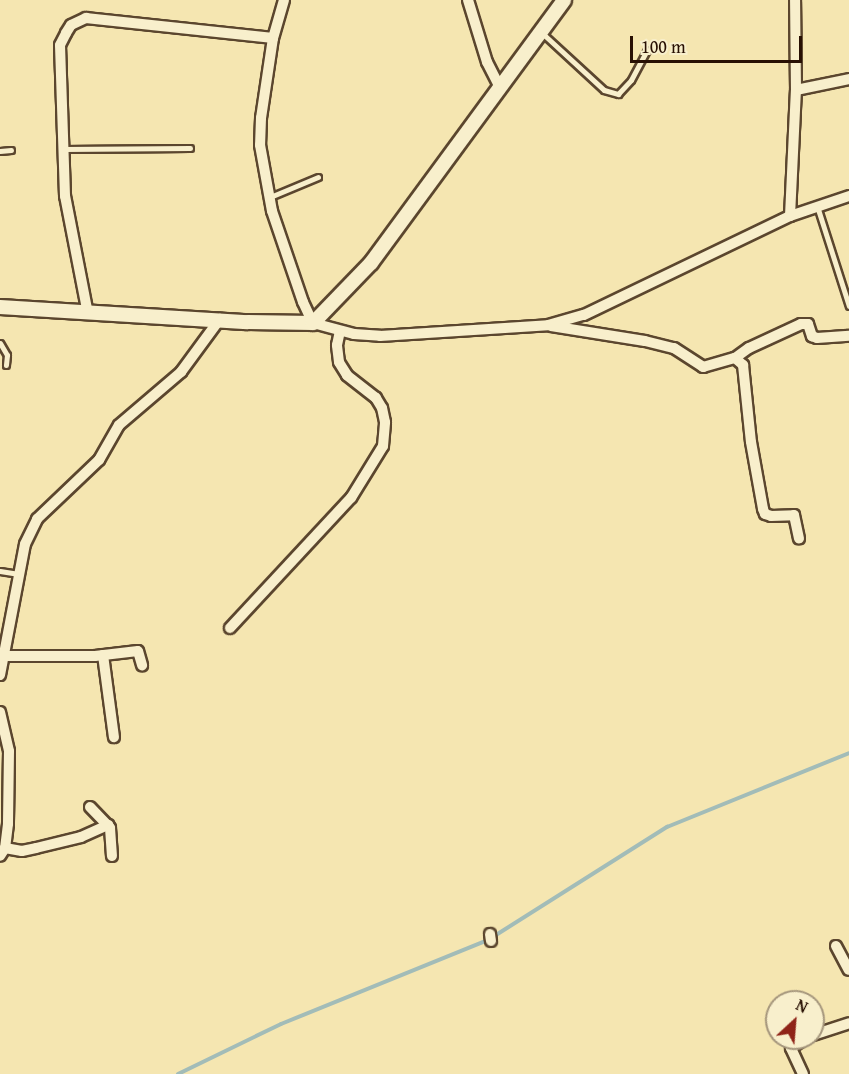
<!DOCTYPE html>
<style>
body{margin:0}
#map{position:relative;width:849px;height:1074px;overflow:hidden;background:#f5e6b1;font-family:"Gentium Book Plus",serif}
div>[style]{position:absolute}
.stream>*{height:4px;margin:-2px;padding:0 2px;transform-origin:2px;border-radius:2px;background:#a2bcb8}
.roads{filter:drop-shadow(2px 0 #5b462e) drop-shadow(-2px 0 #5b462e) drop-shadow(0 2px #5b462e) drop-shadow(0 -2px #5b462e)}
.service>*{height:5px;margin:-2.5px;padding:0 2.5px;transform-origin:2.5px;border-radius:2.5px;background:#f8efcc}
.minor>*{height:10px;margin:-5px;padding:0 5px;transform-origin:5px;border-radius:5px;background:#f8efcc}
.tertiary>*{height:14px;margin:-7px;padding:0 7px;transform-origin:7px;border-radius:7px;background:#f8efcc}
span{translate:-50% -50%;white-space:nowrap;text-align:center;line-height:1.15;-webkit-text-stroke:4.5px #f8efcc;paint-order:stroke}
.north{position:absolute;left:765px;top:990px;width:60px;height:60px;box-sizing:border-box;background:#f8efcc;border:2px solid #a5967c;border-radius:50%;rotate:26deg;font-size:16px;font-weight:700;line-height:24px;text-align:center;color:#281003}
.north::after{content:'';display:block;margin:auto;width:21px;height:27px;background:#8f2418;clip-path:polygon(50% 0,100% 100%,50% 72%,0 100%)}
.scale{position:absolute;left:630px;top:36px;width:172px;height:27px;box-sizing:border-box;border:3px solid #281003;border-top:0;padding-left:8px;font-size:18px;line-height:21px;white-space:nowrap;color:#281003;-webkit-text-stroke:4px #f8efcc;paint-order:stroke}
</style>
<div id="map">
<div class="stream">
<i style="left:178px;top:1074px;width:114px;rotate:-25.9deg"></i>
<i style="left:281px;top:1024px;width:223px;rotate:-22.1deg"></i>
<i style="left:488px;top:940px;width:212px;rotate:-32.3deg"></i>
<i style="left:667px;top:827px;width:196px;rotate:-22.1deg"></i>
</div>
<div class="roads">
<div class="service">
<i style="left:542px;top:33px;width:84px;rotate:42.6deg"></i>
<i style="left:604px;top:90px;width:15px;rotate:16deg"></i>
<i style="left:618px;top:94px;width:19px;rotate:-47deg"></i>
<i style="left:631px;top:80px;width:34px;rotate:-62deg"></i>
<i style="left:64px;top:149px;width:126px;rotate:-0.5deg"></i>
<i style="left:0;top:151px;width:11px;rotate:-5deg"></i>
<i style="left:270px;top:197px;width:52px;rotate:-22.6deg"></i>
<i style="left:817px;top:206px;width:105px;rotate:72.3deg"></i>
<i style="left:0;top:343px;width:14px;rotate:60deg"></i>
<i style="left:7px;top:355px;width:10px;rotate:96deg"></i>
<i style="left:0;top:571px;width:19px;rotate:9deg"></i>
</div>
<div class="minor">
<i style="left:284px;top:0;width:40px;rotate:106deg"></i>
<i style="left:273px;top:38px;width:81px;rotate:98.5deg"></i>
<i style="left:261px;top:118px;width:27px;rotate:92deg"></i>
<i style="left:260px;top:145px;width:67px;rotate:79.7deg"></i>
<i style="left:272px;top:211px;width:96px;rotate:71.2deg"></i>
<i style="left:303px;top:302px;width:23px;rotate:65deg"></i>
<i style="left:313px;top:323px;width:42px;rotate:15deg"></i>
<i style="left:354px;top:334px;width:26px;rotate:4deg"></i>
<i style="left:380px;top:336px;width:168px;rotate:-3.7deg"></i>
<i style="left:548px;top:325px;width:37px;rotate:-16deg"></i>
<i style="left:584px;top:315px;width:229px;rotate:-25.7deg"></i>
<i style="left:790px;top:216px;width:62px;rotate:-18.7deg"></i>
<i style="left:468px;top:0;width:65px;rotate:73deg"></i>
<i style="left:487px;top:62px;width:28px;rotate:63deg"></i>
<i style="left:796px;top:90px;width:54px;rotate:-11.7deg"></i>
<i style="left:790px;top:216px;width:126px;rotate:-87.3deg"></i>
<i style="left:796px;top:90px;width:90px;rotate:-90.6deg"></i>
<i style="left:88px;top:314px;width:120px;rotate:-101deg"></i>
<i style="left:65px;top:196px;width:151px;rotate:-91.9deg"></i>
<i style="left:60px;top:45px;width:13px;rotate:-63deg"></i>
<i style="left:66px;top:33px;width:9px;rotate:-58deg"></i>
<i style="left:71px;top:25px;width:17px;rotate:-25deg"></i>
<i style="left:86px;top:18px;width:188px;rotate:6.1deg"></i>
<i style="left:551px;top:326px;width:95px;rotate:9.1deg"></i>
<i style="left:645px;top:341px;width:30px;rotate:14deg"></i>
<i style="left:674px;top:348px;width:35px;rotate:33deg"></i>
<i style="left:703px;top:367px;width:33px;rotate:-16deg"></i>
<i style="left:735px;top:358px;width:11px;rotate:41deg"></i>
<i style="left:743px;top:365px;width:77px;rotate:84.1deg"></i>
<i style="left:751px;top:442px;width:68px;rotate:79.8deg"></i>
<i style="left:763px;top:509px;width:5px;rotate:68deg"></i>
<i style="left:765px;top:514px;width:6px;rotate:18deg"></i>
<i style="left:771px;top:516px;width:23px;rotate:-2deg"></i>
<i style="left:794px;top:515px;width:24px;rotate:78deg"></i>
<i style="left:735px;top:358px;width:17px;rotate:-36deg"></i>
<i style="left:749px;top:348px;width:57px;rotate:-24.8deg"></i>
<i style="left:801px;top:324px;width:7px"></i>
<i style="left:808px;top:324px;width:13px;rotate:72deg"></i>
<i style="left:812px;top:336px;width:5px;rotate:22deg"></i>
<i style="left:817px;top:338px;width:32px;rotate:-4deg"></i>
<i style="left:230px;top:628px;width:178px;rotate:-47.1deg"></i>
<i style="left:351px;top:498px;width:61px;rotate:-58.4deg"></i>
<i style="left:383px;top:446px;width:24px;rotate:-85deg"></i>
<i style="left:385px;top:422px;width:14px;rotate:-102deg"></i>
<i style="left:382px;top:408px;width:12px;rotate:-121deg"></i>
<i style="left:376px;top:398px;width:37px;rotate:-142deg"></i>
<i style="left:347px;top:375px;width:15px;rotate:-122deg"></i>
<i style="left:339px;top:362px;width:17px;rotate:-97deg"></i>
<i style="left:337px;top:345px;width:14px;rotate:-78deg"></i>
<i style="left:103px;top:655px;width:83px;rotate:82.4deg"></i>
<i style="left:3px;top:656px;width:92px"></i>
<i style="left:95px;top:656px;width:43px;rotate:-6.6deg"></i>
<i style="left:138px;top:651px;width:15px;rotate:74deg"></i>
<i style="left:0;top:675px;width:133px;rotate:-79.2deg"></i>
<i style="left:25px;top:544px;width:28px;rotate:-64deg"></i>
<i style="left:37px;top:519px;width:86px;rotate:-43.6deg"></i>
<i style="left:99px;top:460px;width:40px;rotate:-60.3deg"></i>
<i style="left:119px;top:425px;width:82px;rotate:-40.5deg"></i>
<i style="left:181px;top:372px;width:66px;rotate:-53.7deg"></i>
<i style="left:0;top:712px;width:40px;rotate:77deg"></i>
<i style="left:9px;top:751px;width:73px;rotate:90.8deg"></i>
<i style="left:8px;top:824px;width:24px;rotate:97deg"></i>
<i style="left:5px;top:848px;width:9px;rotate:122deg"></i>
<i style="left:90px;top:807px;width:29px;rotate:46deg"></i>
<i style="left:110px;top:828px;width:28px;rotate:86deg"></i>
<i style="left:5px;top:848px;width:17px;rotate:10deg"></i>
<i style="left:22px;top:851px;width:14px;rotate:-12deg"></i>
<i style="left:36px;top:848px;width:46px;rotate:-13.7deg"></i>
<i style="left:81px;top:837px;width:30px;rotate:-24deg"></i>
<i style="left:490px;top:934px;width:7px;rotate:82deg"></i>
<i style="left:836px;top:946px;width:27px;rotate:62deg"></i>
<i style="left:813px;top:1035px;width:38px;rotate:-18deg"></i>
<i style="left:803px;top:1074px;width:29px;rotate:-115deg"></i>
<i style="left:791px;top:1048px;width:18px;rotate:-34deg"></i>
</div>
<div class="tertiary">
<i style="left:0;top:307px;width:248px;rotate:3.5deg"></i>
<i style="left:248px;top:322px;width:65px;rotate:0.9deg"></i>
<i style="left:313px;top:323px;width:83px;rotate:-46deg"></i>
<i style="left:371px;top:263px;width:326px;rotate:-53.7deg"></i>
</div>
</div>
<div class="north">N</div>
<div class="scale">100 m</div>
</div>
